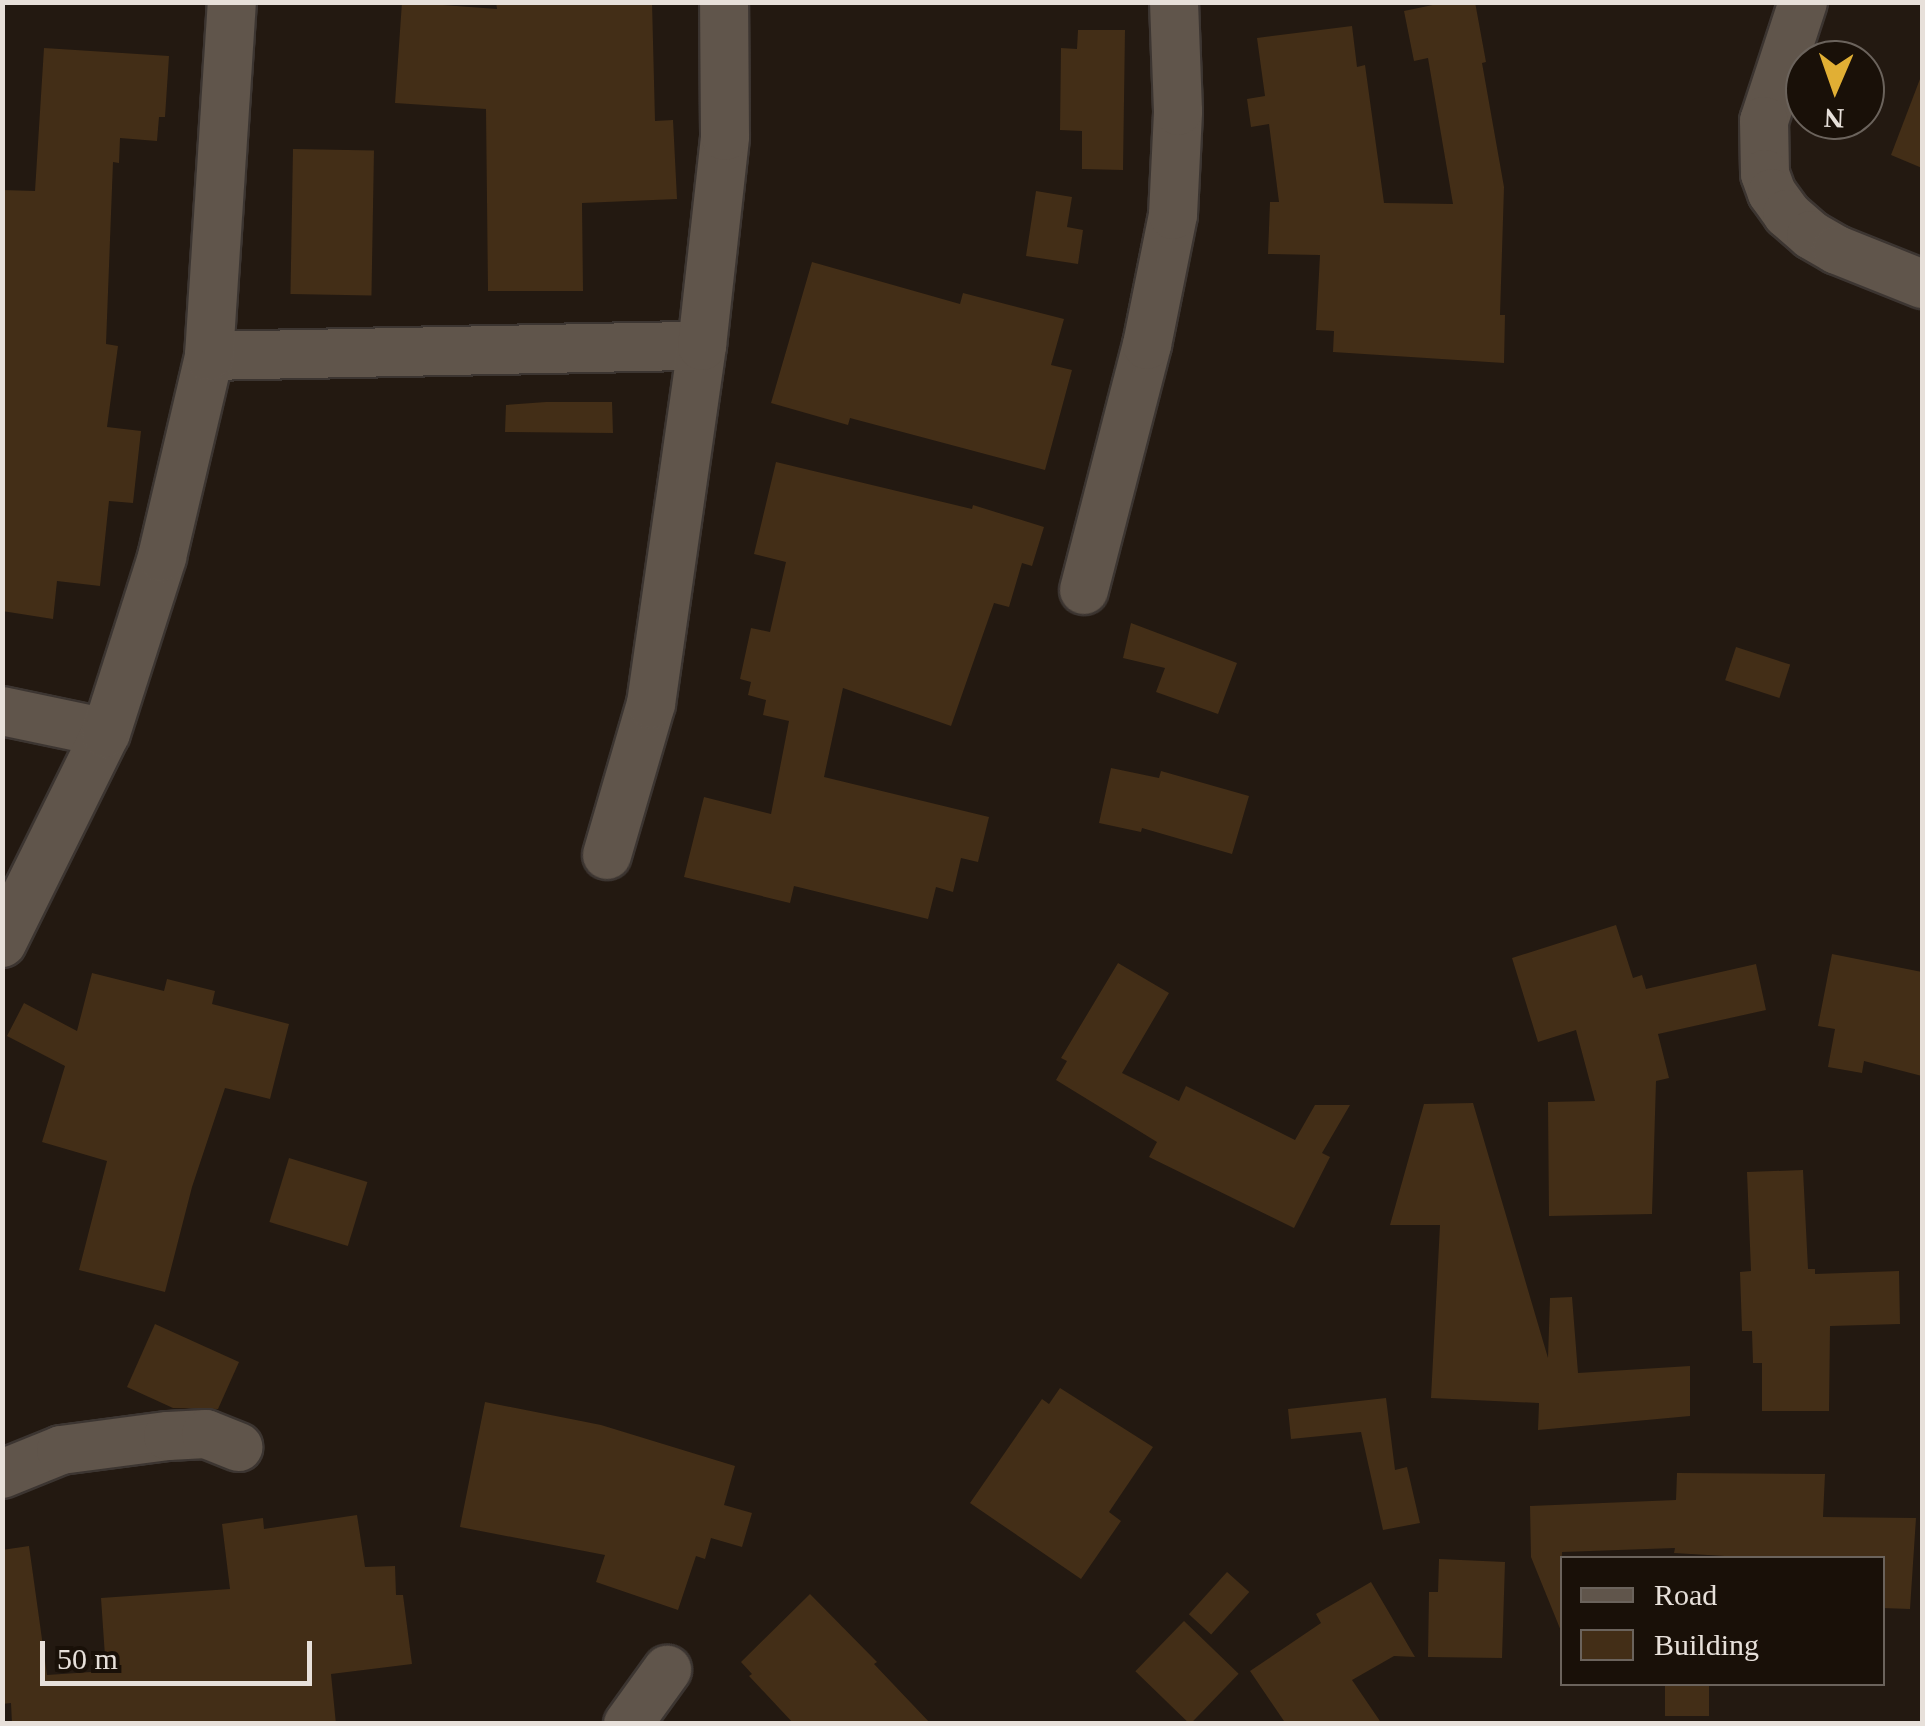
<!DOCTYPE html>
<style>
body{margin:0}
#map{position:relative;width:1925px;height:1726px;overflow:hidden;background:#231911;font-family:"Times New Roman",serif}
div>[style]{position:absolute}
.building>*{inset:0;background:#432e17;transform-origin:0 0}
.roads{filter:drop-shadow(2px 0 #3c3531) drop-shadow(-2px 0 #3c3531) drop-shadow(0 2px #3c3531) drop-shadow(0 -2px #3c3531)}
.minor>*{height:48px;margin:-24px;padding:0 24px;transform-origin:24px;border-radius:24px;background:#60554b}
span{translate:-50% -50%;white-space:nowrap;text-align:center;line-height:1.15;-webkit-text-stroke:9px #191008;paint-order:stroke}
.frame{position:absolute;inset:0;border:5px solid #e7e0da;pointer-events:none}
.legend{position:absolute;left:1560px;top:1556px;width:325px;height:130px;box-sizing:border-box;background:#191008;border:2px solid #6b635c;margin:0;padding:12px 18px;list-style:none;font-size:30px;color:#e7e0da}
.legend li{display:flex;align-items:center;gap:20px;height:50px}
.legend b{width:50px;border:2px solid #6b635c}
.north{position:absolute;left:1785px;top:40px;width:100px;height:100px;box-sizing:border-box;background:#191008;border:2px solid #6b635c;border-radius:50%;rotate:182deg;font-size:28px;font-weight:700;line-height:40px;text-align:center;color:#e7e0da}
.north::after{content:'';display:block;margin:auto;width:35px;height:45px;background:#e1af34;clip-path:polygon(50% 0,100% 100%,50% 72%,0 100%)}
.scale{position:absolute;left:40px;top:1641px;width:272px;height:45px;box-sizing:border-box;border:5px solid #e7e0da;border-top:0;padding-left:12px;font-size:30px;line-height:35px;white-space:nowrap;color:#e7e0da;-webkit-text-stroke:8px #191008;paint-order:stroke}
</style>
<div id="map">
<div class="building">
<i style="clip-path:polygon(402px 2px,497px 9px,496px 2px,652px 2px,655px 121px,673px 120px,677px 199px,582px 203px,583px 291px,488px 291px,486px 109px,395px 103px)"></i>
<i style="clip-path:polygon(1447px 2px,1475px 2px,1486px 62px,1482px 63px,1504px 187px,1500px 315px,1505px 315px,1504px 363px,1333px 352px,1334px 331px,1316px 330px,1320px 255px,1268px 254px,1270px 202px,1279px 202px,1269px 124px,1251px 127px,1247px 99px,1265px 96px,1257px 38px,1352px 26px,1357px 67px,1365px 65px,1384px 203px,1453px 204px,1428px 58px,1414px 61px,1404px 11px)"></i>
<i style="clip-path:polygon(1078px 30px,1125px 30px,1123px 170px,1082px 169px,1082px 131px,1060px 130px,1061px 48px,1077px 49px)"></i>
<i style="clip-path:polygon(44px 48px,169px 56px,165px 117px,159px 117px,157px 141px,120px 138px,119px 163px,113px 162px,106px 344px,118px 346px,107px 427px,141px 431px,133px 503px,109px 501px,100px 586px,57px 581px,53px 619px,2px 611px,2px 190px,35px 191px)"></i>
<i style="clip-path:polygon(1920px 79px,1922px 79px,1922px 168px,1891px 155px)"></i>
<i style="left:293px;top:149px;width:81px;height:145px;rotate:1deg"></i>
<i style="clip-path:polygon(1036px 191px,1072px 197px,1067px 227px,1083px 230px,1078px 264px,1026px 256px)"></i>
<i style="clip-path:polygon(812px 262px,960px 304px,963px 293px,1064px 319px,1051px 365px,1072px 370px,1045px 470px,850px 418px,848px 425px,771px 403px)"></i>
<i style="clip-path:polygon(546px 402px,612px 402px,613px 433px,505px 432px,506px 405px)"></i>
<i style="clip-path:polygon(776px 462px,972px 509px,973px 505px,1044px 527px,1032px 566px,1022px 563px,1009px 607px,994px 603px,951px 726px,843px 688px,824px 777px,989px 817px,978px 862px,961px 858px,953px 892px,936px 887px,928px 919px,794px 886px,790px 903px,684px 877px,704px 797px,771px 814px,789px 721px,763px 715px,766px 700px,748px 695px,751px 682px,740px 679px,751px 628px,770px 632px,786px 562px,754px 554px)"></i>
<i style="clip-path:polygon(1131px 623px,1237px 663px,1218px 714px,1156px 692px,1165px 668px,1123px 658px)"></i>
<i style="left:1736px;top:647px;width:57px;height:35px;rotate:18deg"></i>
<i style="clip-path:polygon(1111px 768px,1159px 778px,1161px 771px,1249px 796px,1232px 854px,1142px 828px,1141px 832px,1099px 823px)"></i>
<i style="clip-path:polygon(1616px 925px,1633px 978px,1642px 975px,1646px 989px,1756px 964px,1766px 1010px,1658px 1034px,1669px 1078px,1656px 1081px,1652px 1214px,1549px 1216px,1548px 1102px,1595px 1101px,1576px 1030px,1538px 1042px,1512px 958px)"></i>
<i style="clip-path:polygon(1832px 954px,1922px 972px,1922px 1076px,1864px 1061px,1862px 1073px,1828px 1067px,1835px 1029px,1818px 1026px)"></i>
<i style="clip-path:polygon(1118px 963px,1169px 993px,1122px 1073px,1179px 1101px,1186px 1086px,1295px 1140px,1315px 1105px,1350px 1105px,1322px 1153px,1330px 1157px,1294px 1228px,1149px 1157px,1157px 1142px,1056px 1080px,1067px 1061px,1061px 1058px)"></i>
<i style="clip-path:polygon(92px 973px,164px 991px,167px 979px,215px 991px,212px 1004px,289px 1024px,270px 1099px,225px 1088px,192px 1187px,165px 1292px,79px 1270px,107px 1161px,42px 1142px,65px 1066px,7px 1036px,24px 1003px,77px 1031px)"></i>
<i style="clip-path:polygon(1473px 1103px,1548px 1358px,1550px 1298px,1572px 1297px,1578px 1373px,1690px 1366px,1690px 1416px,1538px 1430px,1539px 1403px,1431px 1398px,1440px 1225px,1390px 1225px,1424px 1104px)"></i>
<i style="left:289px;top:1158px;width:82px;height:67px;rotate:17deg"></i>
<i style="clip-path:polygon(1803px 1170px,1808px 1269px,1815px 1269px,1815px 1274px,1899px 1271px,1900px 1324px,1830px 1326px,1829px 1411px,1762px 1411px,1762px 1363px,1753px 1363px,1752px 1331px,1742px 1331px,1740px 1272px,1751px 1271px,1747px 1172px)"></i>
<i style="clip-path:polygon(155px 1324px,239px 1362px,218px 1409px,173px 1408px,127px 1387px)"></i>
<i style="clip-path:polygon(1060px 1388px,1153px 1447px,1109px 1512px,1121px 1521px,1081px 1579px,970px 1503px,1042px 1399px,1049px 1404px)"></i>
<i style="clip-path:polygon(1386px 1398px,1395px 1470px,1407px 1467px,1420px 1523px,1383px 1530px,1361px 1432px,1291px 1439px,1288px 1409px)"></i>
<i style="clip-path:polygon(485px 1402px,601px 1425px,735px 1466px,724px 1505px,752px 1513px,742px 1547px,711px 1538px,705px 1559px,696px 1556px,678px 1610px,596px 1582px,605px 1555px,460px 1527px)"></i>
<i style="clip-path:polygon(1677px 1473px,1825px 1474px,1823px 1517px,1916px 1518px,1910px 1609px,1882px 1608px,1882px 1558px,1759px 1558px,1674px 1553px,1675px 1548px,1562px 1552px,1561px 1631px,1531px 1557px,1530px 1506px,1676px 1500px)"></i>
<i style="clip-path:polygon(357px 1515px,365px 1567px,395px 1566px,396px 1595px,403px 1595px,412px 1664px,331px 1674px,336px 1724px,12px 1724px,11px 1703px,2px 1704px,2px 1550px,29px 1546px,47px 1675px,106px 1671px,101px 1598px,230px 1589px,222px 1524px,263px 1518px,264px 1529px)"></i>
<i style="clip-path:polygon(1439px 1559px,1505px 1562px,1502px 1658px,1428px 1657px,1429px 1592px,1438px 1592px)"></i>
<i style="left:1227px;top:1572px;width:30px;height:57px;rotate:42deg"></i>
<i style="clip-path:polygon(1371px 1582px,1415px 1657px,1394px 1656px,1352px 1680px,1382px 1724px,1286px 1724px,1250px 1671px,1321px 1623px,1316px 1614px)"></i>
<i style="clip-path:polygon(810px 1594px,877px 1662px,874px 1664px,931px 1724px,794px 1724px,749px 1676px,752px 1674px,741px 1662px)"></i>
<i style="left:1184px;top:1621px;width:76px;height:70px;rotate:44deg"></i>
<i style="left:1665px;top:1684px;width:44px;height:32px"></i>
</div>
<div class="roads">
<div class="minor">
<i style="left:1803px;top:2px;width:125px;rotate:108.1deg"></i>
<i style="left:1764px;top:121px;width:53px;rotate:88.9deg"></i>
<i style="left:1765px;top:174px;width:20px;rotate:70deg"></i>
<i style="left:1772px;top:193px;width:26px;rotate:54deg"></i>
<i style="left:1787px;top:214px;width:32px;rotate:41deg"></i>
<i style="left:1811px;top:235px;width:30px;rotate:30deg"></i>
<i style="left:1837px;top:250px;width:92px;rotate:21.8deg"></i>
<i style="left:209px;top:356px;width:493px;rotate:-1.2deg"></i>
<i style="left:1084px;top:590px;width:253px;rotate:-75.6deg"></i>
<i style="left:1147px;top:345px;width:133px;rotate:-78.7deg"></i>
<i style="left:1173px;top:215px;width:104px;rotate:-87.2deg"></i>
<i style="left:1178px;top:111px;width:109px;rotate:-92.1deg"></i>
<i style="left:2px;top:711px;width:106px;rotate:11.9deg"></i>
<i style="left:607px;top:855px;width:157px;rotate:-73.8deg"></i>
<i style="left:651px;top:704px;width:362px;rotate:-81.9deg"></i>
<i style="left:702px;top:346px;width:211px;rotate:-83.7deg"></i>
<i style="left:725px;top:136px;width:134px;rotate:-90.4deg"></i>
<i style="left:2px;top:943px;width:234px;rotate:-63.7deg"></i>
<i style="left:106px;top:733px;width:185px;rotate:-72.3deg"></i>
<i style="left:162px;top:557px;width:206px;rotate:-76.8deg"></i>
<i style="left:209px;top:356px;width:355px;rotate:-86.3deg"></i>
<i style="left:2px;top:1474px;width:64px;rotate:-22.1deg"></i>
<i style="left:61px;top:1450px;width:108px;rotate:-7.5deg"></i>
<i style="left:168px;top:1436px;width:38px;rotate:-3deg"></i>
<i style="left:206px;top:1434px;width:35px;rotate:22deg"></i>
<i style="left:628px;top:1724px;width:67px;rotate:-54.2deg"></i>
</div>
</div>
<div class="frame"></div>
<ul class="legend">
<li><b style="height:12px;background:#60554b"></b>Road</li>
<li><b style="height:28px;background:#432e17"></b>Building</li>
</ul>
<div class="north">N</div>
<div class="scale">50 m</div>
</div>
